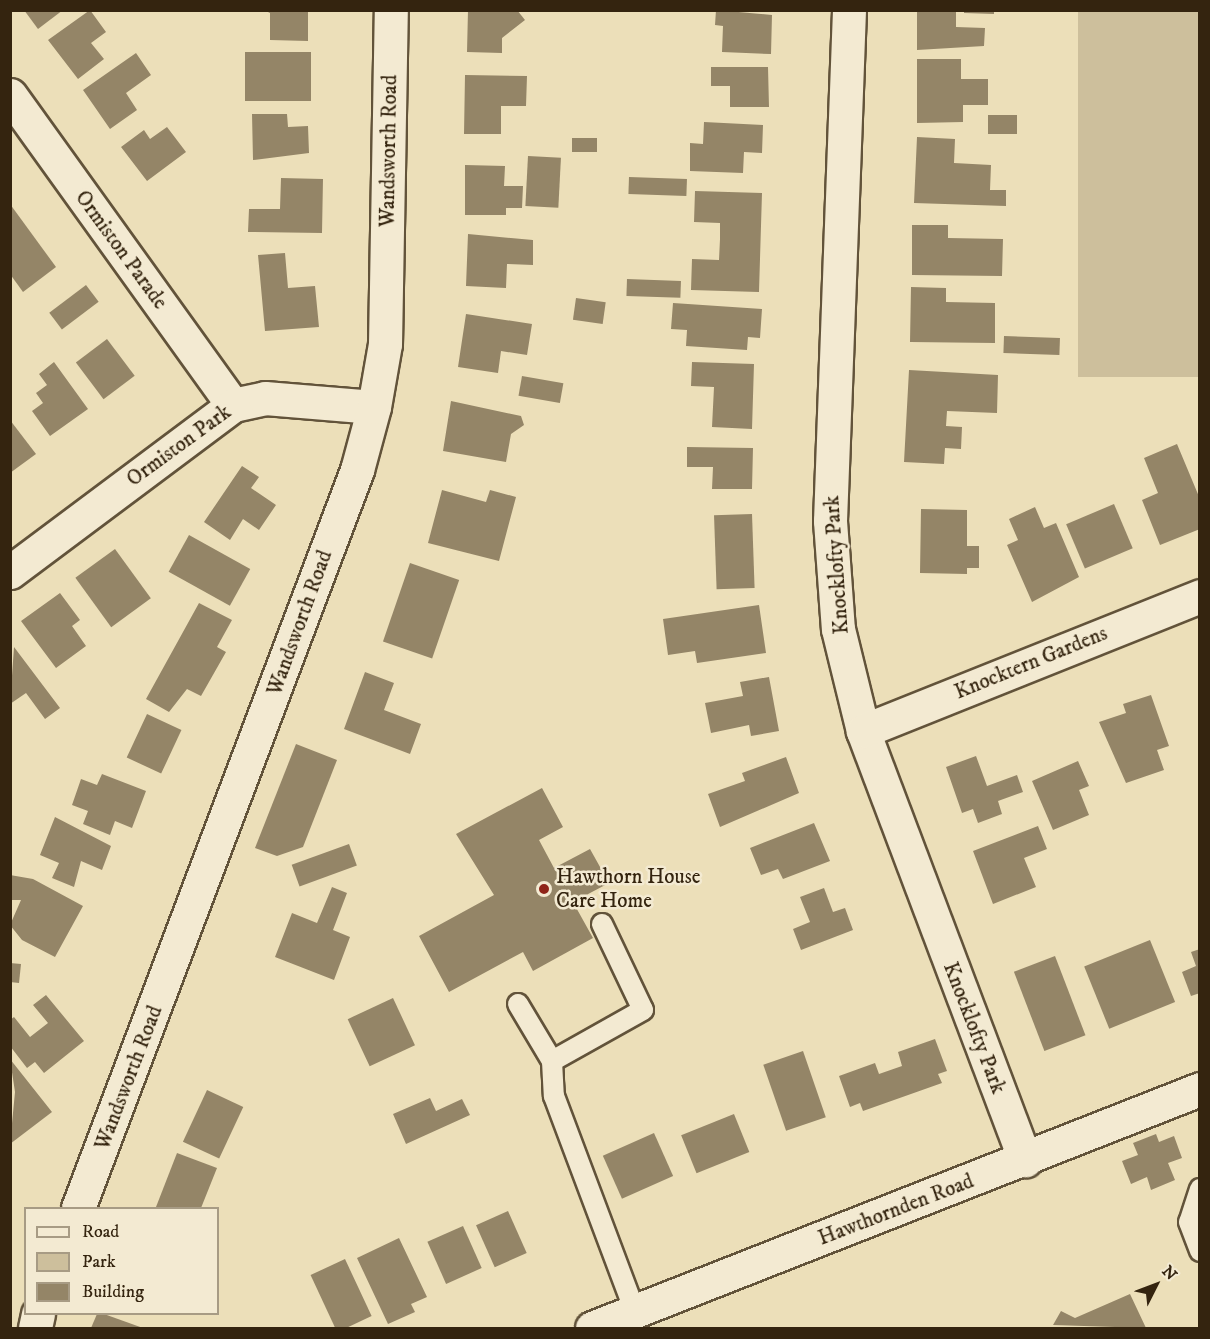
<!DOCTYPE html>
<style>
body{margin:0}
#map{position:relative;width:1210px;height:1339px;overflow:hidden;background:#ecdfb9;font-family:"IM FELL DW Pica",serif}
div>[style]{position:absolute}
.green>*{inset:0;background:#cdbf9c;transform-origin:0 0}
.building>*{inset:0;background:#948567;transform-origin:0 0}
.roads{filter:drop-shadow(2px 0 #62533a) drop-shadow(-2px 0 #62533a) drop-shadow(0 2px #62533a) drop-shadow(0 -2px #62533a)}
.lane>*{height:20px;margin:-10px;padding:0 10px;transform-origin:10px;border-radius:10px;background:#f3ead2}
.street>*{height:33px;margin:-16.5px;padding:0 16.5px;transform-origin:16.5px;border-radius:16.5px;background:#f3ead2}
.dots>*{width:16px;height:16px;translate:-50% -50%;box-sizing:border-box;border:3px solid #f3ead2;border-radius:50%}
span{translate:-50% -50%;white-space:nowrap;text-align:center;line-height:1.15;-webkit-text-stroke:5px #f3ead2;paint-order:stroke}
.street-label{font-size:21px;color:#34240f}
.poi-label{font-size:21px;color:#34240f}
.left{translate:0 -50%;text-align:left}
.frame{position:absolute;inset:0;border:12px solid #34240f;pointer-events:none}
.legend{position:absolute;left:24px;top:1207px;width:195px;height:108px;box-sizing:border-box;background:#f3ead2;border:2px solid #a79b84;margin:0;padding:8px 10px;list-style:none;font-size:18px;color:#34240f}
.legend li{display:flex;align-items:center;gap:12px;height:30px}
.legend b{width:30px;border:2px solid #a79b84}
.north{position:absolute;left:1126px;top:1255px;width:60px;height:60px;-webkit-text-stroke:4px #f3ead2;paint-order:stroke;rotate:48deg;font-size:16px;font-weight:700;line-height:24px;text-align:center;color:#34240f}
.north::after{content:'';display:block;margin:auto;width:21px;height:27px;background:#34240f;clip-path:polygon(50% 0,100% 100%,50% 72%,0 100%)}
</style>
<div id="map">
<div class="green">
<i style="left:1078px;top:11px;width:121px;height:366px"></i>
</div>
<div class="building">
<i style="clip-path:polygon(24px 10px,63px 10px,38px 29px)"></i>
<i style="clip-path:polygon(90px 10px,106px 32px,91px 43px,104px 59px,78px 79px,48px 40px)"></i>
<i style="clip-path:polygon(308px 10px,308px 41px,270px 40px,270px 13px,264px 10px)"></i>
<i style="clip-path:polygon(468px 10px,517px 10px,525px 20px,502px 38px,502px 53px,467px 52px)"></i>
<i style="clip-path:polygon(716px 10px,772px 15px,771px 54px,722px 52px,723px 26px,715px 25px)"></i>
<i style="clip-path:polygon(917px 10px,956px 10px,956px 27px,985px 28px,984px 46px,917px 50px)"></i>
<i style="clip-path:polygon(964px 10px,994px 10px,994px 14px,964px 13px)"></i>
<i style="left:245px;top:52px;width:66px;height:49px"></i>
<i style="clip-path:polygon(136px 53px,151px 75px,126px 93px,137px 110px,110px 129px,83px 90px)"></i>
<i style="clip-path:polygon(917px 59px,961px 59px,961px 79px,988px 79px,988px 105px,963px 105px,963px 122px,917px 123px)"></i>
<i style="clip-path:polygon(711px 67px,768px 67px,769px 107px,730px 107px,730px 86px,711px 86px)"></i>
<i style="clip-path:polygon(465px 75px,527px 76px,526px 106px,501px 106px,501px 134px,464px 134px)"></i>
<i style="clip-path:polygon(252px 114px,287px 114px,288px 127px,308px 126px,309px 153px,253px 160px)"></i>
<i style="left:988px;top:115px;width:29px;height:19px"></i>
<i style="clip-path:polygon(704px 122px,763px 125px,762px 153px,744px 152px,743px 173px,690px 171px,690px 143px,703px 144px)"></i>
<i style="clip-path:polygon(167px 127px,186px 152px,147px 181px,121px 147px,144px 130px,150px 139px)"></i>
<i style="clip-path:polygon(917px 137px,955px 139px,954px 163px,991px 165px,990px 190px,1006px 190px,1006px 206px,914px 203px)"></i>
<i style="left:572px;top:138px;width:25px;height:14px"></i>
<i style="left:528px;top:156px;width:33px;height:50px;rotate:3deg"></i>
<i style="clip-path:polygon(465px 165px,505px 166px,504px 186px,523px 186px,522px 208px,506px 208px,506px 215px,465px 215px)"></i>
<i style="left:629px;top:177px;width:58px;height:17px;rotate:2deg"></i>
<i style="clip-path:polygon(281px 178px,323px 179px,322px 233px,248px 232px,249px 209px,280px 209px)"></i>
<i style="clip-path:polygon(695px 191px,762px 193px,759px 292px,691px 290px,692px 259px,719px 260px,720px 239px,720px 223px,694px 222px)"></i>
<i style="clip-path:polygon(10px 204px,56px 267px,23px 292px,10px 274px)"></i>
<i style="clip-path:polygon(912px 225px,948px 225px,948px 238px,1003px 239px,1002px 276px,912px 275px)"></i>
<i style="clip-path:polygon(468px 234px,533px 240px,533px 265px,507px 264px,506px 288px,466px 286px)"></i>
<i style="clip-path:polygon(285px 253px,288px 288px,315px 286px,319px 327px,265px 331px,258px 255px)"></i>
<i style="left:627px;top:279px;width:54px;height:17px;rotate:2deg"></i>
<i style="left:86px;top:285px;width:21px;height:46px;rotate:53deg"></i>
<i style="clip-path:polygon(911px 287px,946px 288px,946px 302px,995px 303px,995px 343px,910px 342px)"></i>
<i style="left:576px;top:298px;width:30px;height:22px;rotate:8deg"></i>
<i style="clip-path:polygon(673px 303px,762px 309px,760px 338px,748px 337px,747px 350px,686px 346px,687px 330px,671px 329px)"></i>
<i style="clip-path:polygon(466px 314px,532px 324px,527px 355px,501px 351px,498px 373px,458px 367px)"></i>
<i style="left:1004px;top:336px;width:56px;height:17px;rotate:2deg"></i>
<i style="left:107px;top:339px;width:46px;height:39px;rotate:53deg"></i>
<i style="clip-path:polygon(54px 362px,88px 409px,50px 436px,32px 411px,43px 403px,36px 393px,47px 385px,39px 374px)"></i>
<i style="clip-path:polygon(692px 362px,754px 364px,752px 429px,712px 427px,714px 387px,691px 386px)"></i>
<i style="clip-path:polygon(909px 370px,998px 375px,997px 413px,947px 411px,946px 426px,962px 427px,961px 449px,945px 448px,944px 464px,904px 462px)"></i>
<i style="left:522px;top:376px;width:42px;height:20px;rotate:10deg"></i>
<i style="clip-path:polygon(451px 401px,521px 416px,524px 425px,511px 434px,506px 462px,443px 451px)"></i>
<i style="clip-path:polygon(10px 420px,36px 454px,10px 473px)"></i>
<i style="clip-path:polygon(1177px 444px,1200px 499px,1200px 529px,1160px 545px,1142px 500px,1158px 493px,1144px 458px)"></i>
<i style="clip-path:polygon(687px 447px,753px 448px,752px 489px,712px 489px,713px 467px,687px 467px)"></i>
<i style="clip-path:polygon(242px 466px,259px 477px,251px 488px,276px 505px,259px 530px,243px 519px,230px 540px,204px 522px)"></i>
<i style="clip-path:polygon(442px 490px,486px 502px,490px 490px,516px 497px,499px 561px,428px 543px)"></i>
<i style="left:1114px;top:504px;width:48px;height:52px;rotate:67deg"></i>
<i style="clip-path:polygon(1035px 507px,1044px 528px,1056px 523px,1079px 577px,1032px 602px,1007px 545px,1018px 540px,1009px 519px)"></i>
<i style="clip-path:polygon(921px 509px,967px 510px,967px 546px,979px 546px,979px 568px,967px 568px,967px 574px,920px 573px)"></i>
<i style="left:752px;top:514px;width:74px;height:38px;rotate:88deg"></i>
<i style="left:189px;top:535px;width:70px;height:42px;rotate:29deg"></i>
<i style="left:115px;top:549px;width:61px;height:49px;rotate:54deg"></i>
<i style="left:410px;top:563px;width:52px;height:83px;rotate:19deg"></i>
<i style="clip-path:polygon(60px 593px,80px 620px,72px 626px,86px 646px,56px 668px,21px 621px)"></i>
<i style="clip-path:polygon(199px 603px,232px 620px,217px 647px,226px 652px,201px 696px,187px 689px,169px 712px,146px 699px)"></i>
<i style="clip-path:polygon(759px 605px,766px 653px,697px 663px,695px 651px,668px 655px,663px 619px)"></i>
<i style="clip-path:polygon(14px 647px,60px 708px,45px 719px,26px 693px,10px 704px)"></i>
<i style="clip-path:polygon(365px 672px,394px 683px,384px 710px,421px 724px,410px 754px,344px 729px)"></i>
<i style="clip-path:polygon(769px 677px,779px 731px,751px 736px,749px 725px,711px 733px,705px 703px,743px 696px,740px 682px)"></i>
<i style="clip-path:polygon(1151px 695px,1169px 746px,1157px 750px,1164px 770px,1126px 783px,1099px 722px,1126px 713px,1123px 704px)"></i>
<i style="left:147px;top:714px;width:38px;height:48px;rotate:25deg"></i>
<i style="clip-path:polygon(296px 744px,337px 760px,303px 847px,277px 856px,255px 848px)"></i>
<i style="clip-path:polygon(976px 756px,987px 786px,1017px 775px,1023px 792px,998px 801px,1002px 814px,978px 823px,973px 809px,962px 813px,946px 767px)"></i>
<i style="clip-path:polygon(786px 757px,799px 793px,720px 827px,708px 794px,745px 781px,742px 773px)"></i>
<i style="clip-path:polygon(1078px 761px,1089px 786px,1079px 790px,1089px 815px,1053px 830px,1032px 781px)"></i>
<i style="clip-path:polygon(102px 774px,146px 791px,132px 828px,115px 821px,110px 835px,83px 824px,88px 811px,72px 805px,81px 779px,97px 785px)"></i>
<i style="clip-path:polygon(542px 788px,563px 827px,539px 840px,554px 868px,590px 849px,609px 883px,573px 902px,593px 938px,533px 971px,523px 952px,449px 992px,419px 936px,494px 895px,456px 834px)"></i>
<i style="clip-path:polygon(55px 817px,111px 846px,102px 870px,81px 861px,74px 887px,52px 878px,59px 863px,40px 855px)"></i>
<i style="clip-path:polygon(814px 823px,830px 861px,783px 879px,778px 869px,761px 875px,750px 848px)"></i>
<i style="clip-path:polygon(1038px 826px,1047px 849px,1024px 858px,1036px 887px,993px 904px,973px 851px)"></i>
<i style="left:349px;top:844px;width:23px;height:61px;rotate:70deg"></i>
<i style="clip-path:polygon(10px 875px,33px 879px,83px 906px,55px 957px,22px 940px,10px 925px,21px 900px,10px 900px)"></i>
<i style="clip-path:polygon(332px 887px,347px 893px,333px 930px,350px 937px,334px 980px,275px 957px,292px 913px,317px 923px)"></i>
<i style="clip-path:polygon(824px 888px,833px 912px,845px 908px,853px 930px,801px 950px,793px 929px,810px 922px,800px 897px)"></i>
<i style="left:1150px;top:940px;width:67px;height:71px;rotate:68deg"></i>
<i style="clip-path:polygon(1200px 949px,1200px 993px,1191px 996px,1182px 972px,1196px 966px,1191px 952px)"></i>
<i style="left:1055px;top:956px;width:85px;height:44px;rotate:69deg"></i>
<i style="clip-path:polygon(10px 963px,21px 964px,19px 983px,10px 982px)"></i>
<i style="clip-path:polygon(46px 995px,84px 1041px,44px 1073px,35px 1062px,27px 1068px,10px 1046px,10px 1020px,14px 1017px,30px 1037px,48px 1023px,33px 1005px)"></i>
<i style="left:393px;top:998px;width:52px;height:50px;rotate:65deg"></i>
<i style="clip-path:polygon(935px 1039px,947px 1071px,938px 1074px,942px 1083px,863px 1111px,860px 1103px,850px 1107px,839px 1076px,875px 1063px,879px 1074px,902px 1066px,898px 1052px)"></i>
<i style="left:803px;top:1051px;width:70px;height:42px;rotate:71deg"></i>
<i style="clip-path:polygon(10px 1059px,52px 1112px,10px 1144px,15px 1092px)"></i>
<i style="left:207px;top:1090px;width:40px;height:57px;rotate:25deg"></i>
<i style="clip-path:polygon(430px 1098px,436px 1111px,462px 1099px,470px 1115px,406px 1144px,393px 1114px)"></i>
<i style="left:734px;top:1114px;width:41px;height:57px;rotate:68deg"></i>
<i style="left:654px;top:1133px;width:47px;height:56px;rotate:66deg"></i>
<i style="clip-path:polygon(1156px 1134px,1159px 1142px,1174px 1136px,1182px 1158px,1168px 1163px,1175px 1180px,1151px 1190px,1147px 1177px,1131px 1184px,1122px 1161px,1138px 1155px,1133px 1143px)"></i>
<i style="clip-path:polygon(177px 1153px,217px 1168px,201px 1208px,156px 1207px)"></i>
<i style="left:508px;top:1211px;width:46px;height:35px;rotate:66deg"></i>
<i style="left:463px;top:1226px;width:46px;height:39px;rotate:66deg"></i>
<i style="clip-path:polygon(399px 1238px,427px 1297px,411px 1304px,415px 1312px,388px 1324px,357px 1258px)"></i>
<i style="left:345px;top:1259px;width:63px;height:38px;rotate:65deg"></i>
<i style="clip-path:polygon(1130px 1294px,1146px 1328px,1053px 1325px,1061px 1311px,1075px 1318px)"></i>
<i style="clip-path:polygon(97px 1314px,104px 1314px,143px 1328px,91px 1328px)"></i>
</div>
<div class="roads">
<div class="lane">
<i style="left:602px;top:924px;width:95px;rotate:64.5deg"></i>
<i style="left:643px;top:1010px;width:104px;rotate:150.7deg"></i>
<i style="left:552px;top:1061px;width:35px;rotate:87deg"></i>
<i style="left:554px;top:1096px;width:231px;rotate:69.4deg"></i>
<i style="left:518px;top:1004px;width:66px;rotate:59.2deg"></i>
<i style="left:1200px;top:1189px;width:35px;rotate:108deg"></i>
<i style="left:1189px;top:1222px;width:31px;rotate:69deg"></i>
</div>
<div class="street">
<i style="left:849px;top:10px;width:511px;rotate:92.13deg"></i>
<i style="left:830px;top:521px;width:108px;rotate:85.8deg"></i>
<i style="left:838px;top:629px;width:105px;rotate:76.2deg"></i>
<i style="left:863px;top:731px;width:459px;rotate:69.3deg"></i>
<i style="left:10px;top:95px;width:382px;rotate:54.3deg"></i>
<i style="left:10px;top:572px;width:279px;rotate:-36.8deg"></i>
<i style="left:233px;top:405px;width:33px;rotate:-12deg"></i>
<i style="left:265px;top:398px;width:109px;rotate:4.7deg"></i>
<i style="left:863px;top:731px;width:363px;rotate:-21.8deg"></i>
<i style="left:78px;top:1208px;width:789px;rotate:-69.29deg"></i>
<i style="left:357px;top:470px;width:65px;rotate:-74.9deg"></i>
<i style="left:374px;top:407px;width:64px;rotate:-80.1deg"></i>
<i style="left:385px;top:344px;width:334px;rotate:-89deg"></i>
<i style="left:35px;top:1328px;width:14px;rotate:-78deg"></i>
<i style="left:592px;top:1328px;width:653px;rotate:-21.46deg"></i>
</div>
</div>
<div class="dots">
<i style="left:544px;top:889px;background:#8f2418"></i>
</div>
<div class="street-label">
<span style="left:389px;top:151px;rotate:-89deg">Wandsworth Road</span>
<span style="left:121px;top:250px;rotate:54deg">Ormiston Parade</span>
<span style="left:179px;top:446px;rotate:-36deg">Ormiston Park</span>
<span style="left:837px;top:565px;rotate:-94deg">Knocklofty Park</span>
<span style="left:300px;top:623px;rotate:-70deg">Wandsworth Road</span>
<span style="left:1031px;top:663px;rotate:-22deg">Knocktern Gardens</span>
<span style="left:974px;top:1028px;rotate:69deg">Knocklofty Park</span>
<span style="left:129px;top:1078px;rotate:-69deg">Wandsworth Road</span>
<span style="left:896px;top:1210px;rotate:-21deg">Hawthornden Road</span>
</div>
<div class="poi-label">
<span class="left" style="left:556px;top:889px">Hawthorn House<br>Care Home</span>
</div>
<div class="frame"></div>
<ul class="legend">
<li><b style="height:8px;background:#f3ead2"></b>Road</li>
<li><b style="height:16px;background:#cdbf9c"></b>Park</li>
<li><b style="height:16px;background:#948567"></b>Building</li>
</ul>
<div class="north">N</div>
</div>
